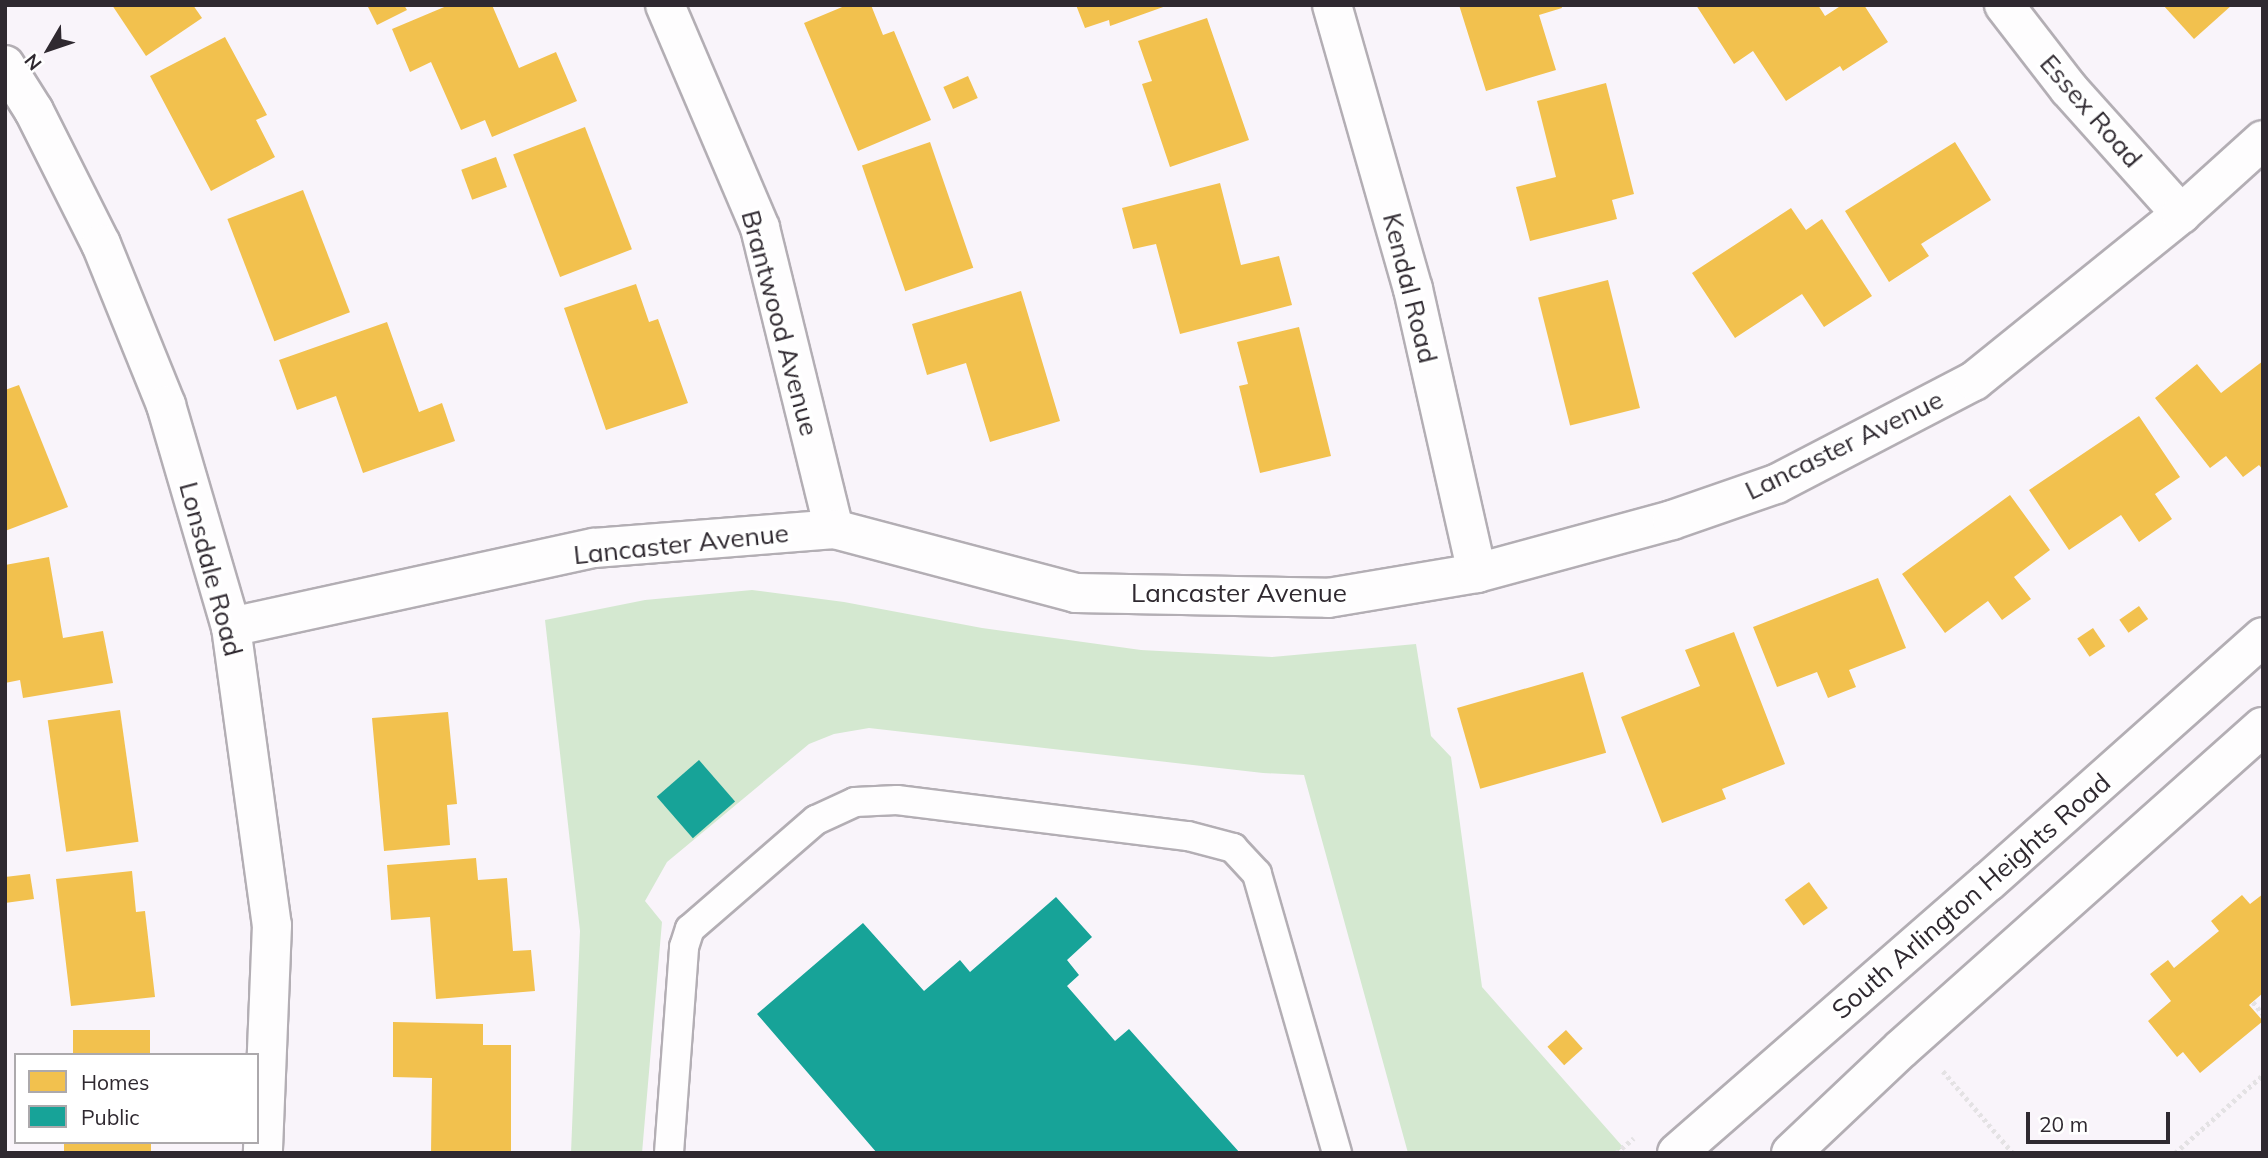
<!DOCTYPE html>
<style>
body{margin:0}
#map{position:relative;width:2268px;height:1158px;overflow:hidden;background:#f9f4fa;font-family:Mulish,sans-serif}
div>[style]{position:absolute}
.green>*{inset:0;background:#d4e8d0}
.homes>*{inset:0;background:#f2c14e;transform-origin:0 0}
.public>*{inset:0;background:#17a398;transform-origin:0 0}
.path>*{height:4.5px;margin-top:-2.25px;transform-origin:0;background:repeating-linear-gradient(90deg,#e4e2e4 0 3.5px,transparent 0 7px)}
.roads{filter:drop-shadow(2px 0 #b3aeb4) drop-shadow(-2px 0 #b3aeb4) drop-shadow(0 2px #b3aeb4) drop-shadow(0 -2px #b3aeb4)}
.service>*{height:28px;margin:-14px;padding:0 14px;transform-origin:14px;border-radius:14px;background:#fefdfe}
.minor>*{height:38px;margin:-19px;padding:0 19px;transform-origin:19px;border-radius:19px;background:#fefdfe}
.secondary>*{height:38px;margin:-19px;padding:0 19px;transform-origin:19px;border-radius:19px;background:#fefdfe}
span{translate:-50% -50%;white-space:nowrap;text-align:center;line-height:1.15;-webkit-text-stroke:7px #fff;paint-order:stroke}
.street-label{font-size:26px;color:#2f2930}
.frame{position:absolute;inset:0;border:7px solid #2f2930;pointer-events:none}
.legend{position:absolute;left:14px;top:1053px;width:245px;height:91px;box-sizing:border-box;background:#fff;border:2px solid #aca9ac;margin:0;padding:9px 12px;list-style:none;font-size:21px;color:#2f2930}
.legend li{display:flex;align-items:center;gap:14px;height:35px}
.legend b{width:35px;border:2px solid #aca9ac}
.north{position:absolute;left:14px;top:14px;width:70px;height:70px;-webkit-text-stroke:5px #fff;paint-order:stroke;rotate:231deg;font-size:19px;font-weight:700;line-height:28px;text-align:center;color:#2f2930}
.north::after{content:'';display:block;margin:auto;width:24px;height:32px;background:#2f2930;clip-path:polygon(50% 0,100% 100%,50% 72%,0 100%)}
.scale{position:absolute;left:2026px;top:1112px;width:144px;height:32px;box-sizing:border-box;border:4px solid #2f2930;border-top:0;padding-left:9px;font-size:21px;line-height:24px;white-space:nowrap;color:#2f2930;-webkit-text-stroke:5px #fff;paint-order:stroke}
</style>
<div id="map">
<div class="green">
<i style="clip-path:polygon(752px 590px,844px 602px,982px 628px,1141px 650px,1272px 657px,1416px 644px,1431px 736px,1451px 757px,1482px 987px,1623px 1147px,1616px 1153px,1408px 1153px,1304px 775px,1263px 773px,869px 728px,834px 734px,809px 744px,667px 862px,645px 901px,662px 922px,642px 1153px,571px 1153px,580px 931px,545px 620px,645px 600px)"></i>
</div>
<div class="homes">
<i style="clip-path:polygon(112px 5px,193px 5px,202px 18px,146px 56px)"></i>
<i style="clip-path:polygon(367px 5px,404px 5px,407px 10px,377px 25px)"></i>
<i style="clip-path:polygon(449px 5px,492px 5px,519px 68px,556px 52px,577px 101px,492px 137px,485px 120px,461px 130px,431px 62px,410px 72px,392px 29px)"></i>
<i style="clip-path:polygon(847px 5px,871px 5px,883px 35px,894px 31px,931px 120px,858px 151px,804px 23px)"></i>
<i style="clip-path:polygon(1076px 5px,1166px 5px,1166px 6px,1110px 26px,1109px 20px,1085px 28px)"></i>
<i style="clip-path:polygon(1459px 5px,1561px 5px,1562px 8px,1539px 15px,1556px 70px,1486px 91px)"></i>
<i style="clip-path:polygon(1696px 5px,1818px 5px,1825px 16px,1842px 5px,1864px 5px,1888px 42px,1843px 71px,1840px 66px,1786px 101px,1753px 51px,1734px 64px)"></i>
<i style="clip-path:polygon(2163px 5px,2232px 5px,2194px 39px)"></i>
<i style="clip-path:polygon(1207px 18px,1249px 140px,1170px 167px,1142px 84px,1152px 81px,1138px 41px)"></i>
<i style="clip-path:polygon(225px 37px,267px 115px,256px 120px,275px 157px,211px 191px,150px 76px)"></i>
<i style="left:968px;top:76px;width:24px;height:27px;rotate:66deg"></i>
<i style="clip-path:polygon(1606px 83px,1634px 194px,1612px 200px,1617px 219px,1530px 241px,1516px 187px,1556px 177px,1537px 101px)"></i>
<i style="left:585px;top:127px;width:131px;height:77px;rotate:69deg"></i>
<i style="left:930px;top:142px;width:133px;height:72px;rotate:71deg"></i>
<i style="clip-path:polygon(1955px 142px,1991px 200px,1921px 244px,1929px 256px,1889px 282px,1845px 211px)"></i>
<i style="left:496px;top:157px;width:32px;height:37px;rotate:70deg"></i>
<i style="clip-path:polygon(1220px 183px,1241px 265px,1279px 256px,1292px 305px,1180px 334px,1156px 244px,1133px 249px,1122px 208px)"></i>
<i style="left:303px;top:190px;width:131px;height:81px;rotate:69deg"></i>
<i style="clip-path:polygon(1791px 208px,1806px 230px,1822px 219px,1872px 296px,1824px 327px,1802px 294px,1735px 338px,1692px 273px)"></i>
<i style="left:1608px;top:280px;width:132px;height:72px;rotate:76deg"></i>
<i style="clip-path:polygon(636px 284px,649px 322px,658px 319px,688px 403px,606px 430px,564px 308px)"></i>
<i style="clip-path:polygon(1021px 291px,1060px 421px,990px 442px,966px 363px,927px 375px,912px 324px)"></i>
<i style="clip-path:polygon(387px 322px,419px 412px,442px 403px,455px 441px,363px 473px,336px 396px,297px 410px,279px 360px)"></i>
<i style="clip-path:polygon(1299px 327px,1331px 456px,1260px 473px,1239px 386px,1248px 384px,1237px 342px)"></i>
<i style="clip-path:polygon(2263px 361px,2263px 470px,2259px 465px,2243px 477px,2226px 456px,2210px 468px,2155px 398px,2197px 364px,2221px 393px)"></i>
<i style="clip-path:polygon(19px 385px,68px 507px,5px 531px,5px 390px)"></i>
<i style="clip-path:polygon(2139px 416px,2180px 477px,2155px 494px,2172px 519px,2139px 542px,2121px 515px,2069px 550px,2029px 490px)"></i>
<i style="clip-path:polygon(2010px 495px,2050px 550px,2014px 577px,2031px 599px,2002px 620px,1988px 601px,1945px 633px,1902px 574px)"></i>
<i style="clip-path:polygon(49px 557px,63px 638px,103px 631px,113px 683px,23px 698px,20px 680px,5px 683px,5px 565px)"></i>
<i style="clip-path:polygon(1878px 578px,1906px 648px,1849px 670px,1856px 687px,1828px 698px,1817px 672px,1777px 687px,1753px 627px)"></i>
<i style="left:2139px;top:606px;width:16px;height:24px;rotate:55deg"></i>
<i style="left:2093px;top:628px;width:22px;height:19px;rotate:56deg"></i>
<i style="clip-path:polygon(1734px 632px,1785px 764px,1722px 789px,1726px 799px,1662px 823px,1621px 717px,1700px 686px,1685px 650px)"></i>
<i style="left:1583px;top:672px;width:84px;height:131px;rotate:74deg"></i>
<i style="left:120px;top:710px;width:133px;height:73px;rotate:82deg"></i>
<i style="clip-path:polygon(448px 712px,457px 804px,447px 805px,450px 845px,384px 851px,372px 718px)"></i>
<i style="clip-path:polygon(476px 858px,478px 880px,507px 878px,513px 951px,531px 950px,535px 991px,436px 999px,430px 917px,391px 920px,387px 865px)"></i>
<i style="clip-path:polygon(132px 871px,136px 912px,145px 911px,155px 997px,71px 1006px,56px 879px)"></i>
<i style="clip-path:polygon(30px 874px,34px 899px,5px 903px,5px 877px)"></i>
<i style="left:1809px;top:882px;width:32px;height:30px;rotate:54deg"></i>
<i style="clip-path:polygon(2263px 894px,2263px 993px,2249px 1005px,2263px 1021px,2200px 1073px,2183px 1052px,2177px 1057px,2148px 1021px,2171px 1001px,2150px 974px,2168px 960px,2174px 968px,2219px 931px,2211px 921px,2242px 895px,2250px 904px)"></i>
<i style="clip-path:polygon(393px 1022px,483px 1024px,483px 1045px,511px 1045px,511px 1153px,431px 1153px,432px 1078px,393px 1077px)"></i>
<i style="left:73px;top:1030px;width:77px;height:25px"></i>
<i style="left:1566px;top:1030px;width:25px;height:25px;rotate:48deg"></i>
<i style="left:64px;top:1142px;width:87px;height:11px"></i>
</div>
<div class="public">
<i style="left:699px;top:760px;width:55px;height:56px;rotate:49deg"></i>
<i style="clip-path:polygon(1056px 897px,1092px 937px,1067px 960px,1079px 975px,1067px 986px,1115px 1041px,1129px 1029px,1240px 1153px,877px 1153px,757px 1014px,863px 923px,924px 991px,960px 960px,970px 972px)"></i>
</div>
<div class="path">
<i style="left:2253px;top:1002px;width:16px;rotate:50deg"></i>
<i style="left:1943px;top:1071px;width:108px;rotate:49.5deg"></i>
<i style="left:1616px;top:1153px;width:23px;rotate:-40deg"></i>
<i style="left:2175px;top:1153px;width:118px;rotate:-41.6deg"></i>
</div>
<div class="roads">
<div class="service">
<i style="left:669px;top:1153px;width:207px;rotate:-85.8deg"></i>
<i style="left:684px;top:947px;width:19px;rotate:-72deg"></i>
<i style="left:690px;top:929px;width:167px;rotate:-40.9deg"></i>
<i style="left:816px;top:820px;width:43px;rotate:-24.8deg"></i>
<i style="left:855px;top:802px;width:42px;rotate:-2.7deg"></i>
<i style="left:897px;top:800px;width:293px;rotate:7.1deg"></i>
<i style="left:1188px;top:836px;width:47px;rotate:14.9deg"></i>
<i style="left:1233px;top:848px;width:35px;rotate:47deg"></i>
<i style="left:1257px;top:874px;width:290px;rotate:74deg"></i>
</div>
<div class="minor">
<i style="left:665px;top:5px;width:242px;rotate:66.9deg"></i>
<i style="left:760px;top:228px;width:310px;rotate:76.2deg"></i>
<i style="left:1332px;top:5px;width:295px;rotate:74.1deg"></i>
<i style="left:1413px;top:289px;width:291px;rotate:77.3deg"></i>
<i style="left:2004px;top:5px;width:106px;rotate:52.3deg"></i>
<i style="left:2069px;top:89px;width:168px;rotate:48.1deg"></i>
<i style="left:5px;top:65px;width:54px;rotate:57.8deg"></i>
<i style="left:34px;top:111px;width:149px;rotate:63.3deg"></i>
<i style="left:101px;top:244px;width:174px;rotate:68deg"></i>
<i style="left:166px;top:405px;width:231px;rotate:73.7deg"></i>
<i style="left:231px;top:627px;width:301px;rotate:82.2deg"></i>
<i style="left:272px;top:925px;width:228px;rotate:92.3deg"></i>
<i style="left:231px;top:627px;width:371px;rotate:-12.3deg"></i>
<i style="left:594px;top:548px;width:241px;rotate:-4.5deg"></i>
<i style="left:834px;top:529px;width:250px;rotate:14.8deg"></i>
<i style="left:1076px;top:593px;width:252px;rotate:1.1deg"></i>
<i style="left:1328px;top:598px;width:151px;rotate:-9.5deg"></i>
<i style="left:1477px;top:573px;width:202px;rotate:-15.2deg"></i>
<i style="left:1672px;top:520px;width:110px;rotate:-19.1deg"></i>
<i style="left:1776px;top:484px;width:223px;rotate:-27.5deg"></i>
<i style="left:1974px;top:381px;width:266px;rotate:-38.9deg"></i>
<i style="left:2181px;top:214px;width:110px;rotate:-42.1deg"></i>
</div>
<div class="secondary">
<i style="left:1677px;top:1153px;width:413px;rotate:-41.1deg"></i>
<i style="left:1988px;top:882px;width:368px;rotate:-41.7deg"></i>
<i style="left:1791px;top:1153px;width:151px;rotate:-43.4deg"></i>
<i style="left:1901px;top:1049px;width:484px;rotate:-41.7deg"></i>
</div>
</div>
<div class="street-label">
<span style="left:2091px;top:111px;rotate:49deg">Essex Road</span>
<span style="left:1410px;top:288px;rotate:76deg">Kendal Road</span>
<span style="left:780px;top:323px;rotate:75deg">Brantwood Avenue</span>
<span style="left:1844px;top:445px;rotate:-26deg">Lancaster Avenue</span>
<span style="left:681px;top:544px;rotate:-6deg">Lancaster Avenue</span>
<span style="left:211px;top:569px;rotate:75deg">Lonsdale Road</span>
<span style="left:1239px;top:593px">Lancaster Avenue</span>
<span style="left:1971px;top:896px;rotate:-41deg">South Arlington Heights Road</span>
</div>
<div class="frame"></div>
<ul class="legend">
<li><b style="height:19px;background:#f2c14e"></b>Homes</li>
<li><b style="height:19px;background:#17a398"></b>Public</li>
</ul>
<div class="north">N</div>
<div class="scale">20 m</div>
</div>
